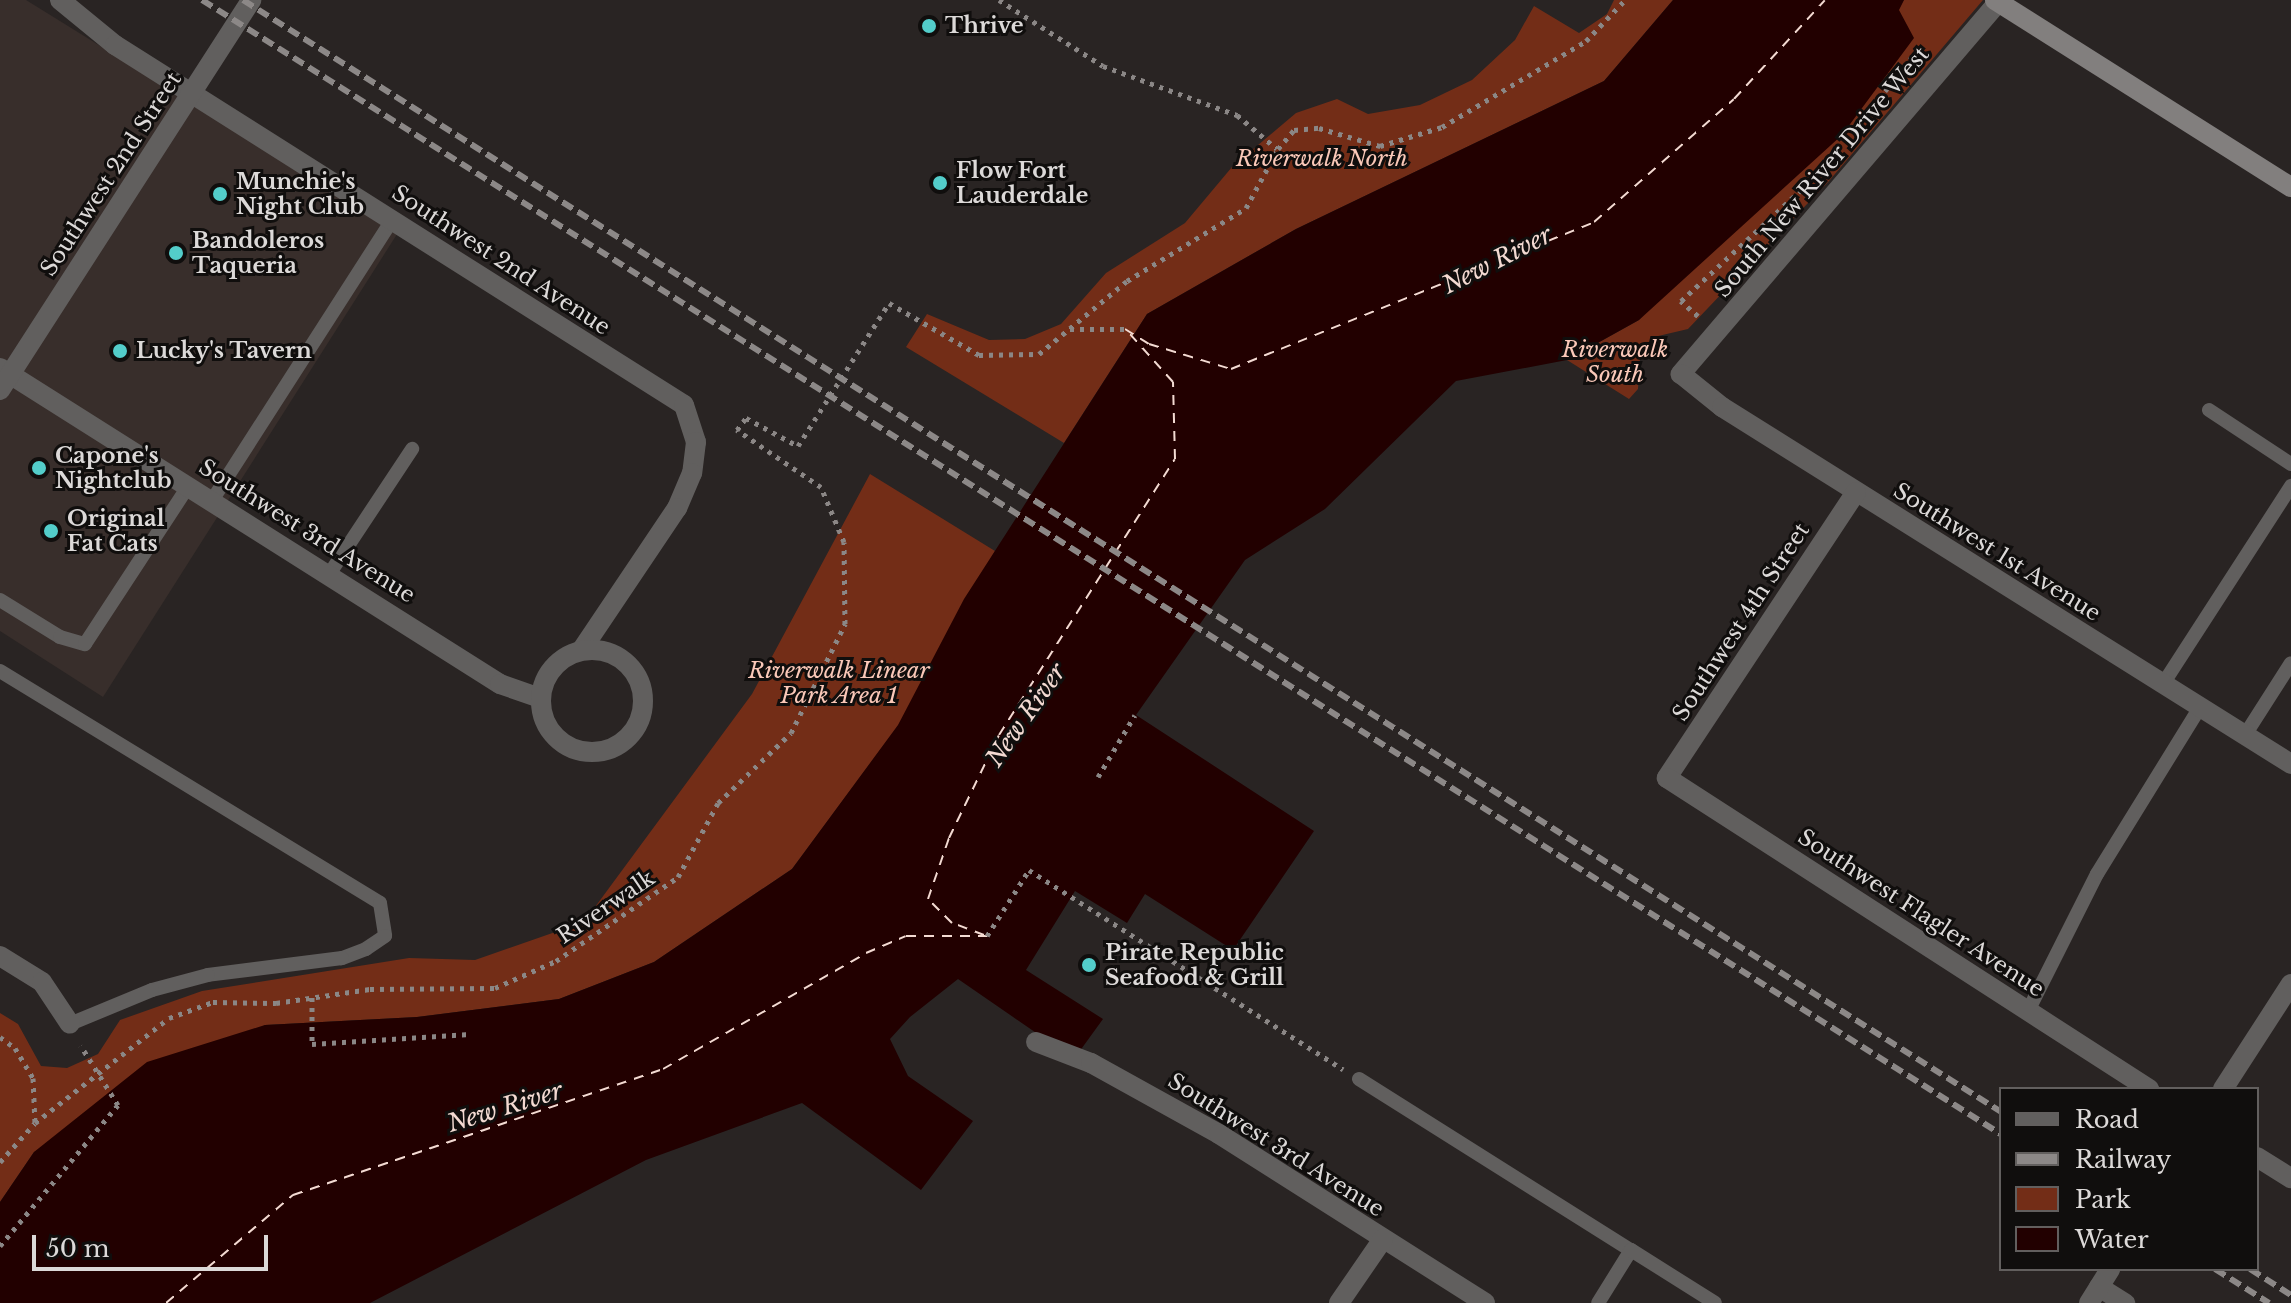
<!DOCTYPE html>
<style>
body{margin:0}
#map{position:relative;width:2291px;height:1303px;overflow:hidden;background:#292423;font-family:"Libre Baskerville",serif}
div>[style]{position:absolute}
.built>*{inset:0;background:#382e2b}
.green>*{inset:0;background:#732d17}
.water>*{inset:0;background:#200}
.ferry>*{height:2px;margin-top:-1px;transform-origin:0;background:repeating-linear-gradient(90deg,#f3dad2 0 10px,transparent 0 18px)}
.path>*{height:5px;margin-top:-2.5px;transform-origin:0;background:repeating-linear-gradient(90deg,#8b8786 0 4px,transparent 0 10px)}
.service>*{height:14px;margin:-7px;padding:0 7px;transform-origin:7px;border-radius:7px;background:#615f5e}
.minor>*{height:20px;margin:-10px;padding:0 10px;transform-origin:10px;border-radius:10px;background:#615f5e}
.minor>.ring{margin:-10px;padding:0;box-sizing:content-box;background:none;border:20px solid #615f5e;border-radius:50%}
.rail>*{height:6px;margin-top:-3px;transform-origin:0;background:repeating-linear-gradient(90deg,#8c8887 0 12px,transparent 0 18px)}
.secondary-bridge>*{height:20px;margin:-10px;padding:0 10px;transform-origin:10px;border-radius:10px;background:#827f7e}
.dots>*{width:22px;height:22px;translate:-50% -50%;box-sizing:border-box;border:4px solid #100e0d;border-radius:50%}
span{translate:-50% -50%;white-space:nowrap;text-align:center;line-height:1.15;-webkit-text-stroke:6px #100e0d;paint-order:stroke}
.poi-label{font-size:22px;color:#dcd9d8;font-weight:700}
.left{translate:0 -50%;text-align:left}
.park-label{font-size:22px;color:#fac8b8;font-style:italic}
.street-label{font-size:22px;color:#dcd9d8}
.water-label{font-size:24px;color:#f3dad2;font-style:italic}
.legend{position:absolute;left:1999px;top:1087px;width:260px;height:184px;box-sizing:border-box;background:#100e0d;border:2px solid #625f5e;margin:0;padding:10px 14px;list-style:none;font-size:24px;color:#dcd9d8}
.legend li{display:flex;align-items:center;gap:16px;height:40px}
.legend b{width:40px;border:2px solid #625f5e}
.scale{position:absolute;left:32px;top:1235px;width:236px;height:36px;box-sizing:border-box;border:4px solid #dcd9d8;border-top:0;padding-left:10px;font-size:24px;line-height:28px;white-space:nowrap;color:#dcd9d8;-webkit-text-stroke:6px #100e0d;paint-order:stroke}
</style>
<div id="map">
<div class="built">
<i style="clip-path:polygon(0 0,26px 0,399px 231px,103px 697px,0 631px)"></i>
</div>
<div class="green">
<i style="clip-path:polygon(1614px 0,1673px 0,1604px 81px,1296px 229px,1147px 314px,1064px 443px,906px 347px,927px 314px,989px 340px,1025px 339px,1061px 324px,1106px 273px,1185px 223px,1232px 167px,1296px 113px,1337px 99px,1368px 114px,1420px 105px,1472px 80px,1515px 40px,1534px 6px,1579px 33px,1607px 14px)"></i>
<i style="clip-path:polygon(1904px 0,1983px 0,1829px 181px,1688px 329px,1654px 337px,1640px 358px,1638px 389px,1629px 399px,1567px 360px,1639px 320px)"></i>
<i style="clip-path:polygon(870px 474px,995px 551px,898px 726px,792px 869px,654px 962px,559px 999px,417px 1017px,265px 1025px,34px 1152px,0 1202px,0 1013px,18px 1024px,41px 1066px,67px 1068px,98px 1054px,120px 1020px,202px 991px,409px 958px,475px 960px,584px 922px,752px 694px)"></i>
</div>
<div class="water">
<i style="clip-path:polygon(1673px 0,1904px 0,1899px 10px,1914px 38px,1842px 135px,1639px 320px,1567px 360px,1456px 381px,1325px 509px,1245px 560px,1136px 715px,1314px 831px,1233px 950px,1145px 894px,1127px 923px,1075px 891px,1026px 970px,1103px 1019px,1074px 1059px,958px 979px,910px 1017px,890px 1039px,908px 1076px,973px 1121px,921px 1190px,802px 1103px,646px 1160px,370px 1303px,0 1303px,0 1202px,34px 1152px,147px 1062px,265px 1025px,417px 1017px,559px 999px,654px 962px,792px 869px,898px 725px,964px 599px,1147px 314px,1296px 229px,1604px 81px)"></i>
</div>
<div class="ferry">
<i style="left:1125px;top:329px;width:28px;rotate:32deg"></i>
<i style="left:1149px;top:344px;width:86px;rotate:17deg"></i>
<i style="left:1231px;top:369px;width:392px;rotate:-22deg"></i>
<i style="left:1594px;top:222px;width:186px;rotate:-41.3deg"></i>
<i style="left:1734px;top:99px;width:134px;rotate:-47.4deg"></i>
<i style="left:984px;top:935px;width:34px;rotate:-159deg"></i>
<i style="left:952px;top:923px;width:34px;rotate:-135deg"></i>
<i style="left:928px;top:899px;width:65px;rotate:-71deg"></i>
<i style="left:949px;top:838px;width:114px;rotate:-64.1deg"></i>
<i style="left:999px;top:735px;width:327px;rotate:-57.5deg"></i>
<i style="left:1175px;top:459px;width:77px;rotate:-91.5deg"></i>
<i style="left:1173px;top:382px;width:66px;rotate:-131.9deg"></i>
<i style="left:166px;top:1303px;width:167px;rotate:-40.4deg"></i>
<i style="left:293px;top:1195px;width:391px;rotate:-18.8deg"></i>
<i style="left:663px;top:1069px;width:234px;rotate:-29.7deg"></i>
<i style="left:866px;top:953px;width:43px;rotate:-23deg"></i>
<i style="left:906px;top:936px;width:81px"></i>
</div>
<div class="path">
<i style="left:999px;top:0;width:123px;rotate:32.4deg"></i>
<i style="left:1103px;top:66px;width:143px;rotate:20.1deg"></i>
<i style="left:1237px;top:115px;width:52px;rotate:40.4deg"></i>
<i style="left:1885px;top:91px;width:48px;rotate:-51.7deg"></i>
<i style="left:1915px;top:53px;width:5px;rotate:22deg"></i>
<i style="left:1698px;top:316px;width:23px;rotate:-139deg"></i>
<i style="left:1681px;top:301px;width:163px;rotate:-42.8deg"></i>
<i style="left:1070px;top:329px;width:55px"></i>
<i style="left:1098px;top:777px;width:72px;rotate:-59.2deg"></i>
<i style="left:987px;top:936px;width:78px;rotate:-57.5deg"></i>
<i style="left:1029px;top:870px;width:372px;rotate:32.4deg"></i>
<i style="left:312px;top:997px;width:47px;rotate:90deg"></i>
<i style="left:312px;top:1044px;width:158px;rotate:-3.6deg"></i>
<i style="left:0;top:1037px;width:19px;rotate:36deg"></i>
<i style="left:15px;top:1048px;width:35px;rotate:59deg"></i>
<i style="left:33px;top:1078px;width:45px;rotate:87.5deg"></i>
<i style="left:0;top:1162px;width:52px;rotate:-48.1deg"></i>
<i style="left:35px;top:1123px;width:170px;rotate:-38.1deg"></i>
<i style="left:169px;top:1018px;width:47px;rotate:-20deg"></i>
<i style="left:213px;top:1002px;width:63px;rotate:0.9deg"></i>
<i style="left:276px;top:1003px;width:95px;rotate:-8.5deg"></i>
<i style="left:370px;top:989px;width:125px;rotate:-0.5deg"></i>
<i style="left:495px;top:988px;width:67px;rotate:-23.9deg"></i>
<i style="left:556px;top:961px;width:148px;rotate:-34.5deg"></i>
<i style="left:678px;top:877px;width:84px;rotate:-61.6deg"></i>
<i style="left:718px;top:803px;width:101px;rotate:-43.8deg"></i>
<i style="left:791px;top:733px;width:122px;rotate:-63.6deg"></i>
<i style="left:845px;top:624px;width:82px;rotate:-90.7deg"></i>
<i style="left:844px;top:542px;width:60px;rotate:-112.7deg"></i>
<i style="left:821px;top:487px;width:102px;rotate:-145.8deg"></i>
<i style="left:737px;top:430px;width:15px;rotate:-53deg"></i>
<i style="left:746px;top:418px;width:59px;rotate:28.3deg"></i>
<i style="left:798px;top:446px;width:169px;rotate:-57.5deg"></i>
<i style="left:889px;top:303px;width:104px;rotate:30deg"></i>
<i style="left:979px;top:355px;width:60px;rotate:-1deg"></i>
<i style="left:1039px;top:354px;width:114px;rotate:-39.7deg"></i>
<i style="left:1127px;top:281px;width:140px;rotate:-31.5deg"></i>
<i style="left:1246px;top:208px;width:67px;rotate:-61.5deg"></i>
<i style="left:1278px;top:149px;width:25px;rotate:-50deg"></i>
<i style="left:1294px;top:130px;width:25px;rotate:-5deg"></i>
<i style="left:1319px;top:128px;width:64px;rotate:16.4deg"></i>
<i style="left:1380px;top:146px;width:65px;rotate:-17deg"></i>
<i style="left:1442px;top:127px;width:168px;rotate:-30.8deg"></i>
<i style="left:1586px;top:41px;width:57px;rotate:-46.4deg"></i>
<i style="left:0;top:1246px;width:184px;rotate:-50.1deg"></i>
<i style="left:118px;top:1105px;width:70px;rotate:-122.1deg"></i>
</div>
<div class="service">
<i style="left:2209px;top:410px;width:98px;rotate:33.4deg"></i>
<i style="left:213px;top:499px;width:333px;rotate:-57.3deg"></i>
<i style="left:330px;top:573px;width:149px;rotate:-56.5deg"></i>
<i style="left:0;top:600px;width:70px;rotate:31.7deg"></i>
<i style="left:60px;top:637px;width:26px;rotate:16deg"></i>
<i style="left:85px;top:644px;width:190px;rotate:-56.8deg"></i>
<i style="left:0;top:671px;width:445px;rotate:31.4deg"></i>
<i style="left:380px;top:903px;width:33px;rotate:81deg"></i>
<i style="left:385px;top:936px;width:23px;rotate:146deg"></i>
<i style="left:366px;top:949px;width:26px;rotate:159deg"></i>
<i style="left:342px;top:958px;width:135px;rotate:172.8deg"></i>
<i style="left:208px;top:975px;width:58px;rotate:165deg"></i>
<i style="left:152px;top:990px;width:89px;rotate:157.5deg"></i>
<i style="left:2163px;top:684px;width:236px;rotate:-57.1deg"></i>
<i style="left:2245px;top:735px;width:85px;rotate:-57.4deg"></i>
<i style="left:2028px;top:1011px;width:153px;rotate:-63.3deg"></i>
<i style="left:2097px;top:874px;width:196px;rotate:-58.3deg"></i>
<i style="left:1359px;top:1079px;width:321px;rotate:32.2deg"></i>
<i style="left:1631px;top:1250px;width:62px;rotate:121.9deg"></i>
<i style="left:1631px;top:1250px;width:99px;rotate:32.2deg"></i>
</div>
<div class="minor">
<i style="left:60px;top:0;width:71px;rotate:39.3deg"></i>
<i style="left:115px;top:45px;width:673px;rotate:32.32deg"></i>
<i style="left:684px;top:405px;width:39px;rotate:72deg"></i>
<i style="left:696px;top:442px;width:31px;rotate:97deg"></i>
<i style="left:692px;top:473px;width:38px;rotate:113deg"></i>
<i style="left:677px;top:508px;width:172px;rotate:123.9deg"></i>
<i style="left:2000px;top:0;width:492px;rotate:130.5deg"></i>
<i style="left:1681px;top:374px;width:53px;rotate:38.8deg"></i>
<i style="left:1722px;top:407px;width:672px;rotate:32.1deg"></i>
<i style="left:0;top:368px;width:591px;rotate:32.29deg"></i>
<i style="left:500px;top:684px;width:42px;rotate:19.3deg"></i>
<i style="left:0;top:390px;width:464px;rotate:-57.2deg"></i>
<i style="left:1856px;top:492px;width:343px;rotate:123.5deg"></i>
<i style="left:1667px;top:778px;width:574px;rotate:32.83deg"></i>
<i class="ring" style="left:541px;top:650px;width:82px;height:82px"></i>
<i style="left:0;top:956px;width:49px;rotate:31.8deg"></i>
<i style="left:42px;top:982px;width:50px;rotate:56.3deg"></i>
<i style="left:1036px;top:1042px;width:59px;rotate:20.9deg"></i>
<i style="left:1091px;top:1063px;width:146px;rotate:29deg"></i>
<i style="left:1219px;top:1134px;width:315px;rotate:32.4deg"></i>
<i style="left:2223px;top:1089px;width:125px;rotate:-57.1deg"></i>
<i style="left:2257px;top:1157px;width:40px;rotate:32deg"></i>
<i style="left:2099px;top:1287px;width:31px;rotate:32deg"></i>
<i style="left:1339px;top:1303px;width:78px;rotate:-55.5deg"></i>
<i style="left:2089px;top:1303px;width:40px;rotate:-58deg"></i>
</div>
<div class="rail">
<i style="left:202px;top:0;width:2127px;rotate:32.23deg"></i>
<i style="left:243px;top:0;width:2080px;rotate:32.31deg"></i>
<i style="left:2215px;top:1269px;width:64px;rotate:32.2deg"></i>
<i style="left:2250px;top:1269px;width:49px;rotate:32.4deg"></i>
</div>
<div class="secondary-bridge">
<i style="left:1995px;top:0;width:350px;rotate:32.3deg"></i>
</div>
<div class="dots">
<i style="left:929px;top:26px;background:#53cdca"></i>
<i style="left:940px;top:183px;background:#53cdca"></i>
<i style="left:220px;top:194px;background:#53cdca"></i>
<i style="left:176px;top:253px;background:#53cdca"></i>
<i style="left:120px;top:351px;background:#53cdca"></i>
<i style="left:39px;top:468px;background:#53cdca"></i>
<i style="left:51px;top:531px;background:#53cdca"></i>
<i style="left:1089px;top:965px;background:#53cdca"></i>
</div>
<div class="poi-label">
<span class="left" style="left:945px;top:26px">Thrive</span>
<span class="left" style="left:956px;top:183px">Flow Fort<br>Lauderdale</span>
<span class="left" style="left:236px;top:194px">Munchie's<br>Night Club</span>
<span class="left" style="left:192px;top:253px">Bandoleros<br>Taqueria</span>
<span class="left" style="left:136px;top:351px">Lucky's Tavern</span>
<span class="left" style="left:55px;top:468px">Capone's<br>Nightclub</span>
<span class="left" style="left:67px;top:531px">Original<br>Fat Cats</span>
<span class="left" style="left:1105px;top:965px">Pirate Republic<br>Seafood &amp; Grill</span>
</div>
<div class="park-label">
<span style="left:1322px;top:159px">Riverwalk North</span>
<span style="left:1615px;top:362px">Riverwalk<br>South</span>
<span style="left:839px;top:683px">Riverwalk Linear<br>Park Area 1</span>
</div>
<div class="street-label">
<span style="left:1822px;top:172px;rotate:-50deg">South New River Drive West</span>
<span style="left:111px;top:174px;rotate:-57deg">Southwest 2nd Street</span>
<span style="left:501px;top:260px;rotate:33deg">Southwest 2nd Avenue</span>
<span style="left:307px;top:531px;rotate:32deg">Southwest 3rd Avenue</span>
<span style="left:1997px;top:552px;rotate:32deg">Southwest 1st Avenue</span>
<span style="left:1741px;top:622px;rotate:-57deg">Southwest 4th Street</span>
<span style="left:606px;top:907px;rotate:-34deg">Riverwalk</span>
<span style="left:1921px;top:913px;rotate:33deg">Southwest Flagler Avenue</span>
<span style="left:1276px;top:1145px;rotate:32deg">Southwest 3rd Avenue</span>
</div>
<div class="water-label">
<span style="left:1497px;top:260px;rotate:-27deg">New River</span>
<span style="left:1026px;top:715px;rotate:-55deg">New River</span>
<span style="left:505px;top:1107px;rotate:-17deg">New River</span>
</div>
<ul class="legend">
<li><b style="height:10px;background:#615f5e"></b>Road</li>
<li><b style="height:10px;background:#8c8887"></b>Railway</li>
<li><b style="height:22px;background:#732d17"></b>Park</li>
<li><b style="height:22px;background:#200"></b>Water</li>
</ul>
<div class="scale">50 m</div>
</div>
